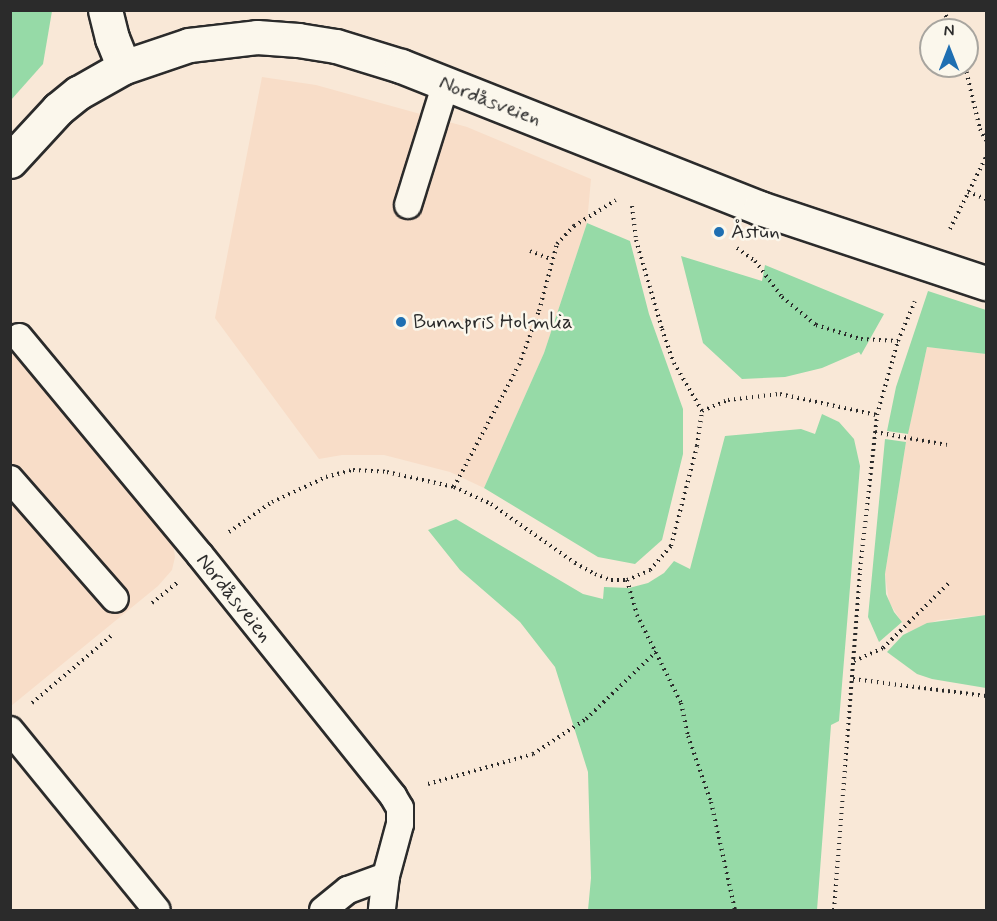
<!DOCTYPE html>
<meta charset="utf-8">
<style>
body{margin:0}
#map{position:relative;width:997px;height:921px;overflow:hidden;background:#f9e8d7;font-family:Mynerve,sans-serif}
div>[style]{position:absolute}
.built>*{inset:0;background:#f8ddc8}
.green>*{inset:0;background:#96daa7}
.path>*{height:4px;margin-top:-2px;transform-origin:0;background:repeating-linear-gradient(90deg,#2b2b2b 0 1.5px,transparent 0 6px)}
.roads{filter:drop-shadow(2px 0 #2b2b2b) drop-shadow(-2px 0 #2b2b2b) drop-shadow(0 2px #2b2b2b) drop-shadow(0 -2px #2b2b2b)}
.service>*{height:26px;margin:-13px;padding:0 13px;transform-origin:13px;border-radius:13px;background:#fbf7ec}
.minor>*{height:33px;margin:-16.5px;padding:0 16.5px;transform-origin:16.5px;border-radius:16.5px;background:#fbf7ec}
.dots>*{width:16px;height:16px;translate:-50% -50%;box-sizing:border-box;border:3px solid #fbf7ec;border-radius:50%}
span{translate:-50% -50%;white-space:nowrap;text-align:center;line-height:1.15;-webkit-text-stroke:5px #fbf7ec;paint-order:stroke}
.street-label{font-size:21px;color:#2b2b2b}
.poi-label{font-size:21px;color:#2b2b2b}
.left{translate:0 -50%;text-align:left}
.frame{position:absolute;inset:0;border:12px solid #2b2b2b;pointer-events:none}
.north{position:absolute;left:919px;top:18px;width:60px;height:60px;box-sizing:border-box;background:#fbf7ec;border:2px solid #a8a59f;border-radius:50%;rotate:0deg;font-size:16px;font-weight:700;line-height:24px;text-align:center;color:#2b2b2b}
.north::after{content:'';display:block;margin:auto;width:21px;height:27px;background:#1f6fb2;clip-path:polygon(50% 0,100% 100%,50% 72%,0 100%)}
</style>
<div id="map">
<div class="built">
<i style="clip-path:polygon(262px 77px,316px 85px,467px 127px,591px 179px,587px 223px,544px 353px,484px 488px,450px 472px,384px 455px,342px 455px,319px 459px,215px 318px)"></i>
<i style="clip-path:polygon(10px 341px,173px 543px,175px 557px,172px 570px,158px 586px,11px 706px)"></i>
<i style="clip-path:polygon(927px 347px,986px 354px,986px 615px,938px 620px,908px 632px,889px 602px,885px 574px,906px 442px)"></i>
</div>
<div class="green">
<i style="clip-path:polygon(11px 10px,52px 11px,43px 64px,11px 100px)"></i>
<i style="clip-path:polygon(587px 223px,630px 241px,649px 314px,683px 409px,683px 454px,662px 540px,635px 564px,598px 557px,484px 488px,544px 353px)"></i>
<i style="clip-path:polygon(681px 256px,762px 281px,765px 265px,884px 314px,861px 355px,859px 352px,822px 368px,785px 377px,742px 379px,703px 343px)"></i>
<i style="clip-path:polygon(928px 291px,986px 310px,986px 354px,927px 347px,908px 434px,887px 431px,896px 387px)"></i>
<i style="clip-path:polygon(822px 414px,839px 422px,854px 439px,860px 466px,839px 721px,831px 725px,817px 910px,588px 910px,591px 878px,588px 772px,555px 667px,520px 622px,460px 570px,428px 530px,456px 519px,583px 594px,603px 599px,604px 587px,629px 588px,648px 583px,664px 573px,674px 561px,690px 569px,725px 436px,801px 429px,815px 434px)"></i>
<i style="clip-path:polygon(885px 439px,906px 442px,885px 574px,886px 594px,894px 612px,902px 622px,879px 642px,868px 617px)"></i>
<i style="clip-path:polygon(986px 615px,986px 688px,932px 679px,917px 674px,887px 652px,903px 635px,927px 623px)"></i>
</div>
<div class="path">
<i style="left:943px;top:10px;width:22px;rotate:63deg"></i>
<i style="left:965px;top:66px;width:65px;rotate:76.6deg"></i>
<i style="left:980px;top:129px;width:13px;rotate:63deg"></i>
<i style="left:968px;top:192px;width:19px;rotate:21deg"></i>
<i style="left:632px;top:206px;width:34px;rotate:83deg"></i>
<i style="left:636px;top:240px;width:93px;rotate:73.7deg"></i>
<i style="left:662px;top:329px;width:36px;rotate:71deg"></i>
<i style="left:674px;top:363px;width:56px;rotate:59.7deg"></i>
<i style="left:950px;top:229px;width:80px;rotate:-63.4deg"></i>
<i style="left:737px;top:248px;width:22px;rotate:36deg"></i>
<i style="left:755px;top:261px;width:45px;rotate:53.1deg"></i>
<i style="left:782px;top:297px;width:44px;rotate:39.5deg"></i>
<i style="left:816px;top:325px;width:47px;rotate:17.3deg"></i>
<i style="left:861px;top:339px;width:37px;rotate:3deg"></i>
<i style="left:530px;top:251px;width:22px;rotate:21deg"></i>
<i style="left:875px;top:432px;width:73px;rotate:10.2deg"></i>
<i style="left:454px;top:487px;width:138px;rotate:-62deg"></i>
<i style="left:519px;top:365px;width:58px;rotate:-69.7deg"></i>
<i style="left:539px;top:311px;width:69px;rotate:-75deg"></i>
<i style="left:557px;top:244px;width:25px;rotate:-47deg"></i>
<i style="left:574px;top:226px;width:49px;rotate:-31.8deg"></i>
<i style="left:229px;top:532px;width:52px;rotate:-34.9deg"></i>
<i style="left:272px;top:502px;width:60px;rotate:-24.8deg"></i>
<i style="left:326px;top:477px;width:28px;rotate:-15deg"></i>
<i style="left:353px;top:470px;width:34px;rotate:3deg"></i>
<i style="left:387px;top:472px;width:69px;rotate:12.6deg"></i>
<i style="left:454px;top:487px;width:41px;rotate:24.7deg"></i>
<i style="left:491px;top:504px;width:103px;rotate:35.1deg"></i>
<i style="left:575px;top:563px;width:23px;rotate:29deg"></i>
<i style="left:595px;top:574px;width:17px;rotate:21deg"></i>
<i style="left:611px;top:580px;width:16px"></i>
<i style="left:627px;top:580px;width:25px;rotate:-23deg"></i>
<i style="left:650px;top:570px;width:32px;rotate:-49deg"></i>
<i style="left:671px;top:546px;width:103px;rotate:-75.4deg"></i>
<i style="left:697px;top:446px;width:35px;rotate:-82deg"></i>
<i style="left:702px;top:411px;width:28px;rotate:-23deg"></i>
<i style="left:728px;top:400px;width:52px;rotate:-6.6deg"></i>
<i style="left:780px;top:394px;width:99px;rotate:12.2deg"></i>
<i style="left:627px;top:580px;width:36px;rotate:74deg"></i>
<i style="left:637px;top:615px;width:98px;rotate:63.4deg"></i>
<i style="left:681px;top:703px;width:34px;rotate:78deg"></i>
<i style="left:688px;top:736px;width:70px;rotate:70.8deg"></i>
<i style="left:711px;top:802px;width:111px;rotate:77.5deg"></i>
<i style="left:152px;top:603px;width:32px;rotate:-39deg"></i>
<i style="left:854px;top:661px;width:32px;rotate:-24deg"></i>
<i style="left:883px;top:648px;width:93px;rotate:-44.6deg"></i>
<i style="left:853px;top:679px;width:134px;rotate:7.3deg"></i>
<i style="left:32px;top:703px;width:104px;rotate:-40.3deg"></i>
<i style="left:428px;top:784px;width:109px;rotate:-15.9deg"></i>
<i style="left:533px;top:754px;width:64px;rotate:-33.4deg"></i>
<i style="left:586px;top:719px;width:98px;rotate:-43.8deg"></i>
<i style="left:834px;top:910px;width:341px;rotate:-85.6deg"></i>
<i style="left:860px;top:570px;width:156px;rotate:-83.7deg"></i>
<i style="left:877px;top:415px;width:77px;rotate:-74.2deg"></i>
<i style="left:898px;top:341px;width:43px;rotate:-67deg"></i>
</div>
<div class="roads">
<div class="service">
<i style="left:408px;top:205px;width:128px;rotate:-72.7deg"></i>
<i style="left:19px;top:337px;width:283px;rotate:50.3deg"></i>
<i style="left:200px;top:555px;width:309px;rotate:51.3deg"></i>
<i style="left:393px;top:796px;width:14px;rotate:60deg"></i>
<i style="left:400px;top:808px;width:16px;rotate:90deg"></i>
<i style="left:400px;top:824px;width:54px;rotate:105.1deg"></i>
<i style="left:386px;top:876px;width:34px;rotate:97deg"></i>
<i style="left:10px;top:479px;width:159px;rotate:48.8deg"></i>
<i style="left:10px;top:730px;width:232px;rotate:50.8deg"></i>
<i style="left:323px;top:910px;width:32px;rotate:-39deg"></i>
<i style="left:348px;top:890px;width:40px;rotate:-20.2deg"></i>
</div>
<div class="minor">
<i style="left:105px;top:10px;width:29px;rotate:76deg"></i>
<i style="left:112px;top:38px;width:31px;rotate:68deg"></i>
<i style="left:10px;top:161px;width:71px;rotate:-47.3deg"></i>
<i style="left:58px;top:109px;width:26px;rotate:-39deg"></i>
<i style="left:78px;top:93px;width:53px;rotate:-29.5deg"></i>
<i style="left:124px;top:67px;width:69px;rotate:-18.7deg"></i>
<i style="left:189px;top:45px;width:68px;rotate:-6.7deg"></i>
<i style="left:257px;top:37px;width:41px;rotate:4.2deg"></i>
<i style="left:298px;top:40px;width:38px;rotate:9deg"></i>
<i style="left:336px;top:46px;width:68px;rotate:17.1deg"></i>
<i style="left:401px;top:66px;width:386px;rotate:21.6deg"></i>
<i style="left:760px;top:208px;width:238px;rotate:18.4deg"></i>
</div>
</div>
<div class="dots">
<i style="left:719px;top:232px;background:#1f6fb2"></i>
<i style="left:401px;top:322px;background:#1f6fb2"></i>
</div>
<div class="street-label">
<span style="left:490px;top:101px;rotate:21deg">Nordåsveien</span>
<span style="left:234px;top:598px;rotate:51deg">Nordåsveien</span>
</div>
<div class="poi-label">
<span class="left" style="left:731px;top:232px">Åstun</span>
<span class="left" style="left:413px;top:322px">Bunnpris Holmlia</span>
</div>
<div class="frame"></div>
<div class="north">N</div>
</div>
